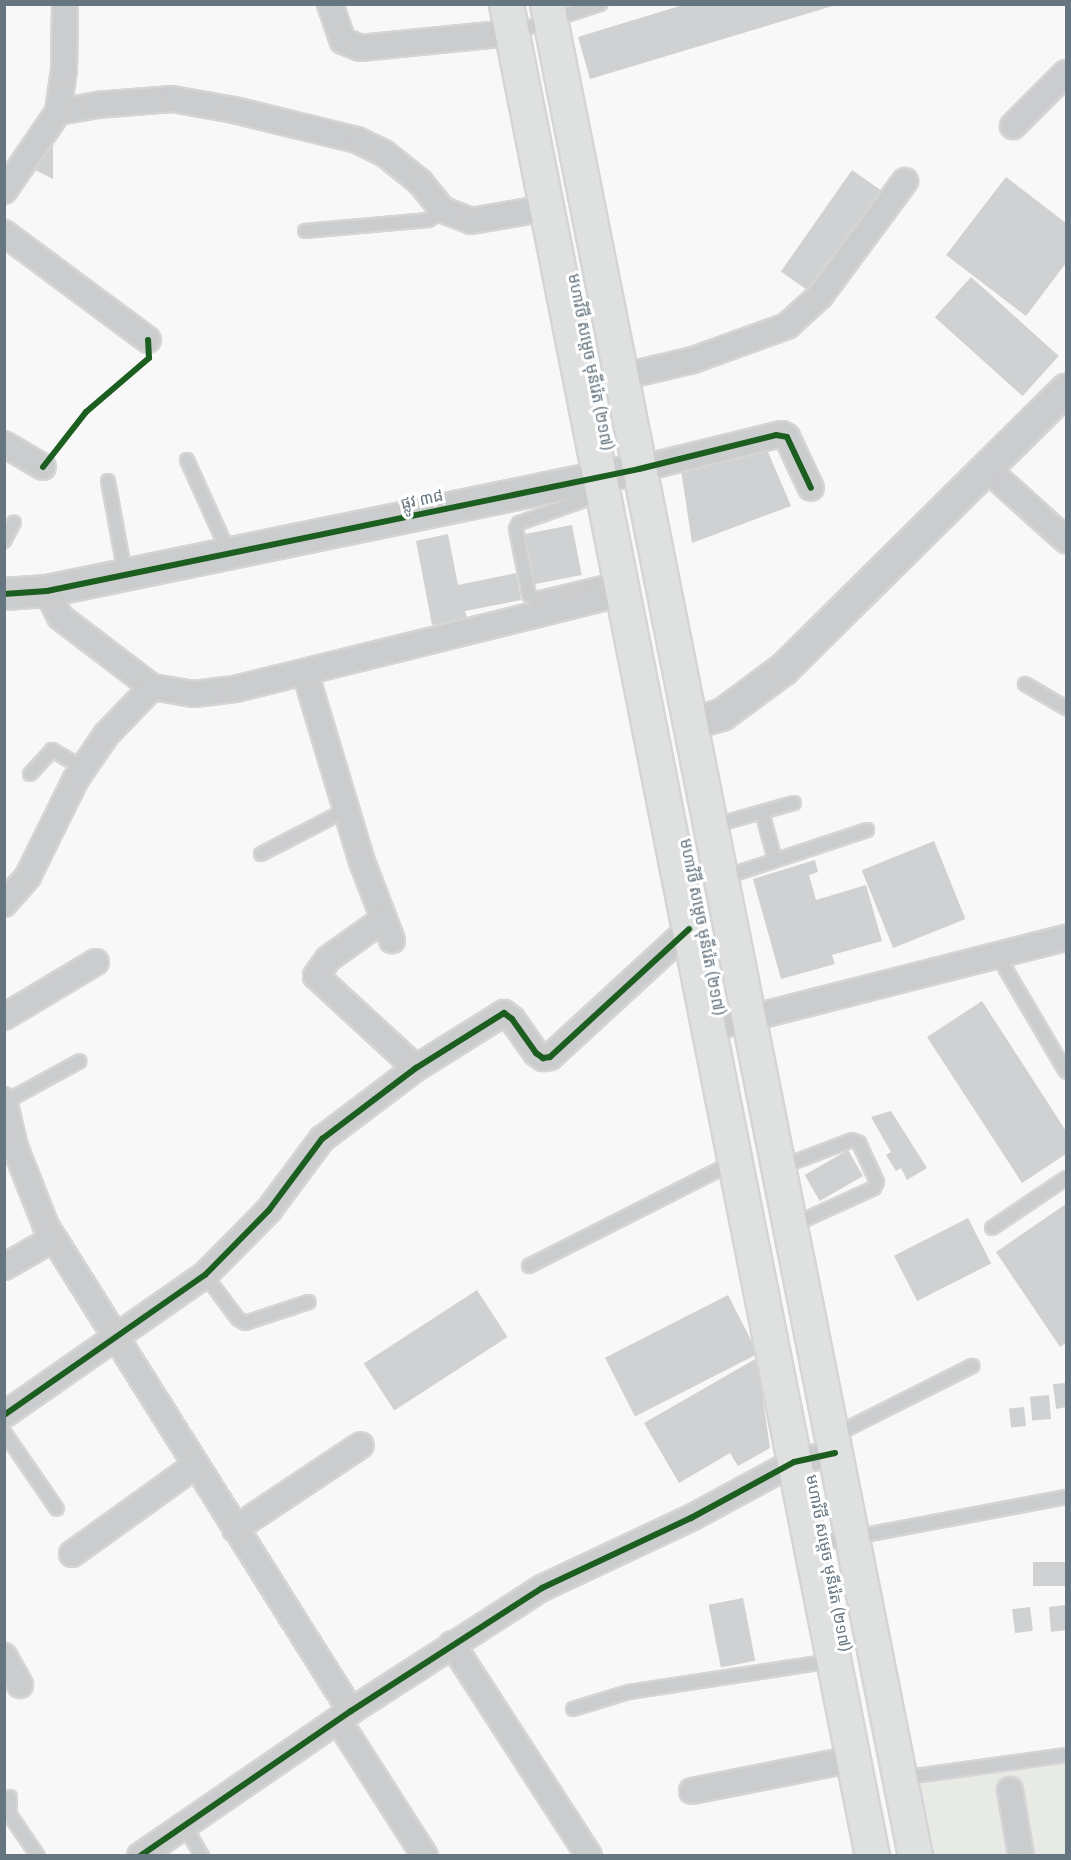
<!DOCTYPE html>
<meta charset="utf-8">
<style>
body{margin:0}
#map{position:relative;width:1071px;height:1860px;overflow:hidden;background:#f8f8f8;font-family:"Fira Sans Condensed","Noto Sans Khmer",sans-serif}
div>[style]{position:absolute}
.green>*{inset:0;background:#e7eae5}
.building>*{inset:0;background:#cfd1d2;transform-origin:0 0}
.roads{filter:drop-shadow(2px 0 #d4d5d6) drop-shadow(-2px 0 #d4d5d6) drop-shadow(0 2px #d4d5d6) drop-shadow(0 -2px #d4d5d6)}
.service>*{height:12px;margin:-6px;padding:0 6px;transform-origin:6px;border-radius:6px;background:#cbcccd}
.minor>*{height:24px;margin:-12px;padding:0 12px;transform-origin:12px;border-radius:12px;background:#cbcccd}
.tertiary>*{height:30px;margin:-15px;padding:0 15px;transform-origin:15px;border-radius:15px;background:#cbcccd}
.primary>*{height:33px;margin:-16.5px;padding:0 16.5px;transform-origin:16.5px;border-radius:16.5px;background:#dfe0e0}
.cycleway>*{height:6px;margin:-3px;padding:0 3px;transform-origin:3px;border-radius:3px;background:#1b5e20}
span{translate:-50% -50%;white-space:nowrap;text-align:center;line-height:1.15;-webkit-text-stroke:6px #fff;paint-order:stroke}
.street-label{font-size:16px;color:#667680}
.frame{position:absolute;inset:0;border:6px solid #667680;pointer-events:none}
</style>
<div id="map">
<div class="green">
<i style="clip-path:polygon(1066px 1760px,1066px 1855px,923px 1855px,910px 1786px)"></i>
</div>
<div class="building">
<i style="clip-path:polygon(686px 4px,836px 4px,836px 5px,590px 79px,578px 37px)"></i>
<i style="clip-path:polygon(53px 136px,53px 179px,33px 169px)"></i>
<i style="left:852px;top:170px;width:37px;height:124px;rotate:35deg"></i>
<i style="clip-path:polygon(1006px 177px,1066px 223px,1066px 263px,1026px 316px,946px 255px)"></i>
<i style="left:971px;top:277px;width:118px;height:54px;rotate:42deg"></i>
<i style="clip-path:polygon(765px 445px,791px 506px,692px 543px,681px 470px)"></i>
<i style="left:572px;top:525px;width:51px;height:54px;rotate:79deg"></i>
<i style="clip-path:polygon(448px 534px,458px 585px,516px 573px,521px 600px,465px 611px,467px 618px,432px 625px,416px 541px)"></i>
<i style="left:934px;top:841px;width:84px;height:78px;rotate:68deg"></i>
<i style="clip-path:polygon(815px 860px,818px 872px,809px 875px,816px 900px,866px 885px,882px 941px,832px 955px,835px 964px,781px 979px,753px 879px)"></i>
<i style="clip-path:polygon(982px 1001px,1066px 1131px,1066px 1154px,1022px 1183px,927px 1037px)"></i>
<i style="clip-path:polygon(891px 1111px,927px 1168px,907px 1180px,901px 1168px,896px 1171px,886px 1155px,891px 1152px,871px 1117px)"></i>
<i style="left:848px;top:1150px;width:30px;height:50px;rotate:60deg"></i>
<i style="clip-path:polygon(1066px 1204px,1066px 1343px,1060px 1347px,996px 1252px)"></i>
<i style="left:968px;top:1218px;width:51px;height:83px;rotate:63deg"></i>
<i style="left:477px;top:1290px;width:56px;height:135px;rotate:57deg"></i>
<i style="left:728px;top:1295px;width:66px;height:138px;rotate:63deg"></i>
<i style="clip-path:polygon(757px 1358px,770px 1448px,738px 1466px,730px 1453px,679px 1483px,644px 1423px)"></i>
<i style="clip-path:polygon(1066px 1383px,1066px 1407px,1056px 1409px,1053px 1384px)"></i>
<i style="left:1049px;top:1395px;width:24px;height:19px;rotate:85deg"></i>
<i style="left:1024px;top:1407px;width:19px;height:15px;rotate:84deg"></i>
<i style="left:1066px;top:1562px;width:24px;height:33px;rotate:90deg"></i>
<i style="left:743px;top:1598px;width:64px;height:35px;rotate:79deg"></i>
<i style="clip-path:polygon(1066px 1605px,1066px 1630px,1051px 1632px,1049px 1607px)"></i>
<i style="left:1030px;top:1607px;width:24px;height:18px;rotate:83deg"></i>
</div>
<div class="roads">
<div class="service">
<i style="left:512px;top:33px;width:93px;rotate:-18.2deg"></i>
<i style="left:305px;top:231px;width:124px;rotate:-5.1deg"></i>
<i style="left:429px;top:220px;width:17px;rotate:-36deg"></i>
<i style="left:187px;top:460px;width:102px;rotate:65.7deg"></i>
<i style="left:108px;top:481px;width:95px;rotate:79.6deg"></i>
<i style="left:601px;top:494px;width:87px;rotate:160.5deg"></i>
<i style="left:519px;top:523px;width:7px;rotate:117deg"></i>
<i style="left:516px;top:529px;width:67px;rotate:78.9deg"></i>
<i style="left:529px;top:595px;width:8px;rotate:30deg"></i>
<i style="left:536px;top:599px;width:85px;rotate:-13.5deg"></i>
<i style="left:4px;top:541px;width:21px;rotate:-62deg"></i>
<i style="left:1025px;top:684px;width:48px;rotate:30.3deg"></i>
<i style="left:30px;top:774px;width:33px;rotate:-47deg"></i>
<i style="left:52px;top:750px;width:36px;rotate:30deg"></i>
<i style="left:762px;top:812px;width:50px;rotate:74.8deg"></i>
<i style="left:712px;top:826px;width:85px;rotate:-15.7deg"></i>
<i style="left:261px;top:854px;width:96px;rotate:-27.4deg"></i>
<i style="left:722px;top:878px;width:153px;rotate:-18.3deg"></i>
<i style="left:998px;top:956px;width:134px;rotate:59.6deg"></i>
<i style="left:5px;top:1102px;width:85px;rotate:-28.7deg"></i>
<i style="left:781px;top:1167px;width:76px;rotate:-20.8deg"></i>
<i style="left:852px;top:1140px;width:8px;rotate:23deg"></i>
<i style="left:859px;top:1143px;width:43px;rotate:65.2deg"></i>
<i style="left:877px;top:1182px;width:7px;rotate:117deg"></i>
<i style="left:874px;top:1188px;width:91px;rotate:155.4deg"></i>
<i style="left:992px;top:1228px;width:89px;rotate:-34deg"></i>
<i style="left:529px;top:1266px;width:230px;rotate:-26.9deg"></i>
<i style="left:205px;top:1275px;width:55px;rotate:53.1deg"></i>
<i style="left:238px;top:1319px;width:8px;rotate:30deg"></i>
<i style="left:245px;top:1323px;width:67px;rotate:-18.2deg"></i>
<i style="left:4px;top:1432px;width:93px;rotate:55.5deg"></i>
<i style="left:833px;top:1436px;width:156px;rotate:-26.7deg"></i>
<i style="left:812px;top:1545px;width:258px;rotate:-10.7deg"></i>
<i style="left:573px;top:1709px;width:59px;rotate:-16.9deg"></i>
<i style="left:629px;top:1692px;width:205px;rotate:-8.7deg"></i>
<i style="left:901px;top:1778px;width:167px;rotate:-7.9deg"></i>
<i style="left:10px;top:1797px;width:18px;rotate:90deg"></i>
<i style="left:10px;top:1815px;width:50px;rotate:55.7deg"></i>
<i style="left:184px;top:1825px;width:36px;rotate:60deg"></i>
</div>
<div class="minor">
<i style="left:330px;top:4px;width:39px;rotate:71deg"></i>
<i style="left:343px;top:41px;width:18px;rotate:22deg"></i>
<i style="left:360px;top:48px;width:152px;rotate:-5.7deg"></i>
<i style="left:58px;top:112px;width:39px;rotate:-10deg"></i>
<i style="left:96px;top:105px;width:76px;rotate:-4.5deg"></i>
<i style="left:172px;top:99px;width:63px;rotate:10.1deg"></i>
<i style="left:234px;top:110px;width:127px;rotate:13.7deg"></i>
<i style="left:357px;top:140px;width:30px;rotate:26deg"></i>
<i style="left:384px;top:153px;width:46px;rotate:38.9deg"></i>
<i style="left:420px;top:182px;width:36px;rotate:51deg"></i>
<i style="left:443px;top:210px;width:30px;rotate:21deg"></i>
<i style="left:471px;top:221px;width:76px;rotate:-9.8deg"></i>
<i style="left:1013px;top:126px;width:75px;rotate:-45deg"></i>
<i style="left:4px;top:191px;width:96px;rotate:-55.6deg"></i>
<i style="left:58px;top:112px;width:42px;rotate:-81.9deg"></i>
<i style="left:64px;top:70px;width:66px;rotate:-89.1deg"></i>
<i style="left:4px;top:233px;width:179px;rotate:36.6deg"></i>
<i style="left:621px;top:377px;width:74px;rotate:-13.3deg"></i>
<i style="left:693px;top:360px;width:100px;rotate:-19.9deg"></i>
<i style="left:787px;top:326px;width:45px;rotate:-42.3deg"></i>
<i style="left:820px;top:296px;width:143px;rotate:-53.5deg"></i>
<i style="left:4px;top:444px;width:45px;rotate:30.5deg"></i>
<i style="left:986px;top:468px;width:108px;rotate:42deg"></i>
<i style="left:639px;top:469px;width:147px;rotate:-13.8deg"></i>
<i style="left:782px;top:434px;width:6px;rotate:31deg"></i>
<i style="left:787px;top:437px;width:56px;rotate:64.8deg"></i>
<i style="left:47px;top:591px;width:29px;rotate:63deg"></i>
<i style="left:60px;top:617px;width:116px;rotate:37.3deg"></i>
<i style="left:305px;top:672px;width:195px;rotate:73.3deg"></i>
<i style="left:361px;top:859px;width:87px;rotate:69.1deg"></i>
<i style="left:4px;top:904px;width:37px;rotate:-49deg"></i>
<i style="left:28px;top:876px;width:108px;rotate:-63.7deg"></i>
<i style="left:76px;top:779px;width:53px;rotate:-55.7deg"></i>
<i style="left:106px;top:735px;width:66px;rotate:-46.2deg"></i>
<i style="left:152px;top:687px;width:43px;rotate:9.5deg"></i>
<i style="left:194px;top:694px;width:41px;rotate:-7deg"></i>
<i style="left:235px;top:689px;width:399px;rotate:-13.9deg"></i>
<i style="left:384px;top:919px;width:69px;rotate:144.5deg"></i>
<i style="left:328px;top:959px;width:21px;rotate:125deg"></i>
<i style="left:316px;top:976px;width:136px;rotate:42.6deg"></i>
<i style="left:4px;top:1017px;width:107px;rotate:-30.9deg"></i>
<i style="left:708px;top:1029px;width:369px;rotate:-14.3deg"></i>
<i style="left:4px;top:1100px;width:48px;rotate:76.8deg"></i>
<i style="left:15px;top:1147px;width:85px;rotate:68.6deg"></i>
<i style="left:46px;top:1226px;width:573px;rotate:57.84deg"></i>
<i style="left:4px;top:1267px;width:56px;rotate:-29.7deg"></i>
<i style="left:4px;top:1415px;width:245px;rotate:-34.9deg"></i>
<i style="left:205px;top:1275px;width:91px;rotate:-45.4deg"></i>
<i style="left:269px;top:1210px;width:89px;rotate:-53.3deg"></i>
<i style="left:322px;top:1139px;width:118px;rotate:-37.1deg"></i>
<i style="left:416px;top:1068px;width:104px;rotate:-32deg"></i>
<i style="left:504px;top:1013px;width:10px;rotate:37deg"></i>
<i style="left:512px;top:1019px;width:42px;rotate:54.8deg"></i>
<i style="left:536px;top:1053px;width:9px;rotate:36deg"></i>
<i style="left:543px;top:1058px;width:7px;rotate:-8deg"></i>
<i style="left:550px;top:1057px;width:189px;rotate:-42.6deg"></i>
<i style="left:235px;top:1529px;width:151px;rotate:-33.7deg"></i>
<i style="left:72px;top:1554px;width:153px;rotate:-35.7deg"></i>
<i style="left:452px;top:1644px;width:252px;rotate:57.1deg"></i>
<i style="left:4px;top:1656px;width:33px;rotate:61deg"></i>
<i style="left:338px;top:1720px;width:161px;rotate:57.4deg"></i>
<i style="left:1010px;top:1790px;width:67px;rotate:80.5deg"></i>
<i style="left:692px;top:1791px;width:164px;rotate:-11.2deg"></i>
<i style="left:140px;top:1856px;width:256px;rotate:-34.5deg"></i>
<i style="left:351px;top:1711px;width:227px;rotate:-32.8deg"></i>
<i style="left:542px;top:1588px;width:165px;rotate:-25.2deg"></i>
<i style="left:691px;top:1518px;width:117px;rotate:-28.5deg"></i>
<i style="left:794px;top:1462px;width:42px;rotate:-12.4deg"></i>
</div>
<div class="tertiary">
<i style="left:4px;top:594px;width:43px;rotate:-4deg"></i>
<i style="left:47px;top:591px;width:604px;rotate:-11.64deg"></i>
<i style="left:690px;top:724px;width:33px;rotate:-16deg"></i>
<i style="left:722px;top:715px;width:77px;rotate:-36.6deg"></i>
<i style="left:784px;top:669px;width:397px;rotate:-44.7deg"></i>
</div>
<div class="primary">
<i style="left:506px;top:4px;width:1888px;rotate:78.82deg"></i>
<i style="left:547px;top:4px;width:1888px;rotate:78.76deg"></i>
</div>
</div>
<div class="cycleway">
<i style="left:43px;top:467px;width:70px;rotate:-52deg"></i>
<i style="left:86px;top:412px;width:83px;rotate:-40.6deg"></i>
<i style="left:149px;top:358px;width:18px;rotate:-93deg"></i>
<i style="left:4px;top:594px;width:43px;rotate:-4deg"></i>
<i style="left:47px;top:591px;width:604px;rotate:-11.64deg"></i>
<i style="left:639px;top:469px;width:141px;rotate:-13.9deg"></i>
<i style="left:776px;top:435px;width:11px;rotate:10deg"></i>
<i style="left:787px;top:437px;width:56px;rotate:64.8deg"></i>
<i style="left:4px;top:1415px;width:245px;rotate:-34.9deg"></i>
<i style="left:205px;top:1275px;width:91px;rotate:-45.4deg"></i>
<i style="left:269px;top:1210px;width:89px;rotate:-53.3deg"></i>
<i style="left:322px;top:1139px;width:118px;rotate:-37.1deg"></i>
<i style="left:416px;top:1068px;width:104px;rotate:-32deg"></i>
<i style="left:504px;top:1013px;width:10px;rotate:37deg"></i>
<i style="left:512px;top:1019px;width:42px;rotate:54.8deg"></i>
<i style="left:536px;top:1053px;width:9px;rotate:36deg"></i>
<i style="left:543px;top:1058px;width:7px;rotate:-8deg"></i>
<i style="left:550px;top:1057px;width:189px;rotate:-42.6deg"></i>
<i style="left:140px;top:1856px;width:256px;rotate:-34.5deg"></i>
<i style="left:351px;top:1711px;width:227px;rotate:-32.8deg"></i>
<i style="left:542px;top:1588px;width:165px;rotate:-25.2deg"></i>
<i style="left:691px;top:1518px;width:117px;rotate:-28.5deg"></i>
<i style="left:794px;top:1462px;width:42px;rotate:-12.4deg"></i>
</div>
<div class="street-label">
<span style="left:590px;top:362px;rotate:79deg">មហាវិថី សម្តេច មុនីរ៉េត (២១៧)</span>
<span style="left:422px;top:500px;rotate:-12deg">ផ្លូវ ៣៨</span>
<span style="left:702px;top:927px;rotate:79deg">មហាវិថី សម្តេច មុនីរ៉េត (២១៧)</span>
<span style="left:828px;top:1563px;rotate:79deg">មហាវិថី សម្តេច មុនីរ៉េត (២១៧)</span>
</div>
<div class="frame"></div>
</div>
